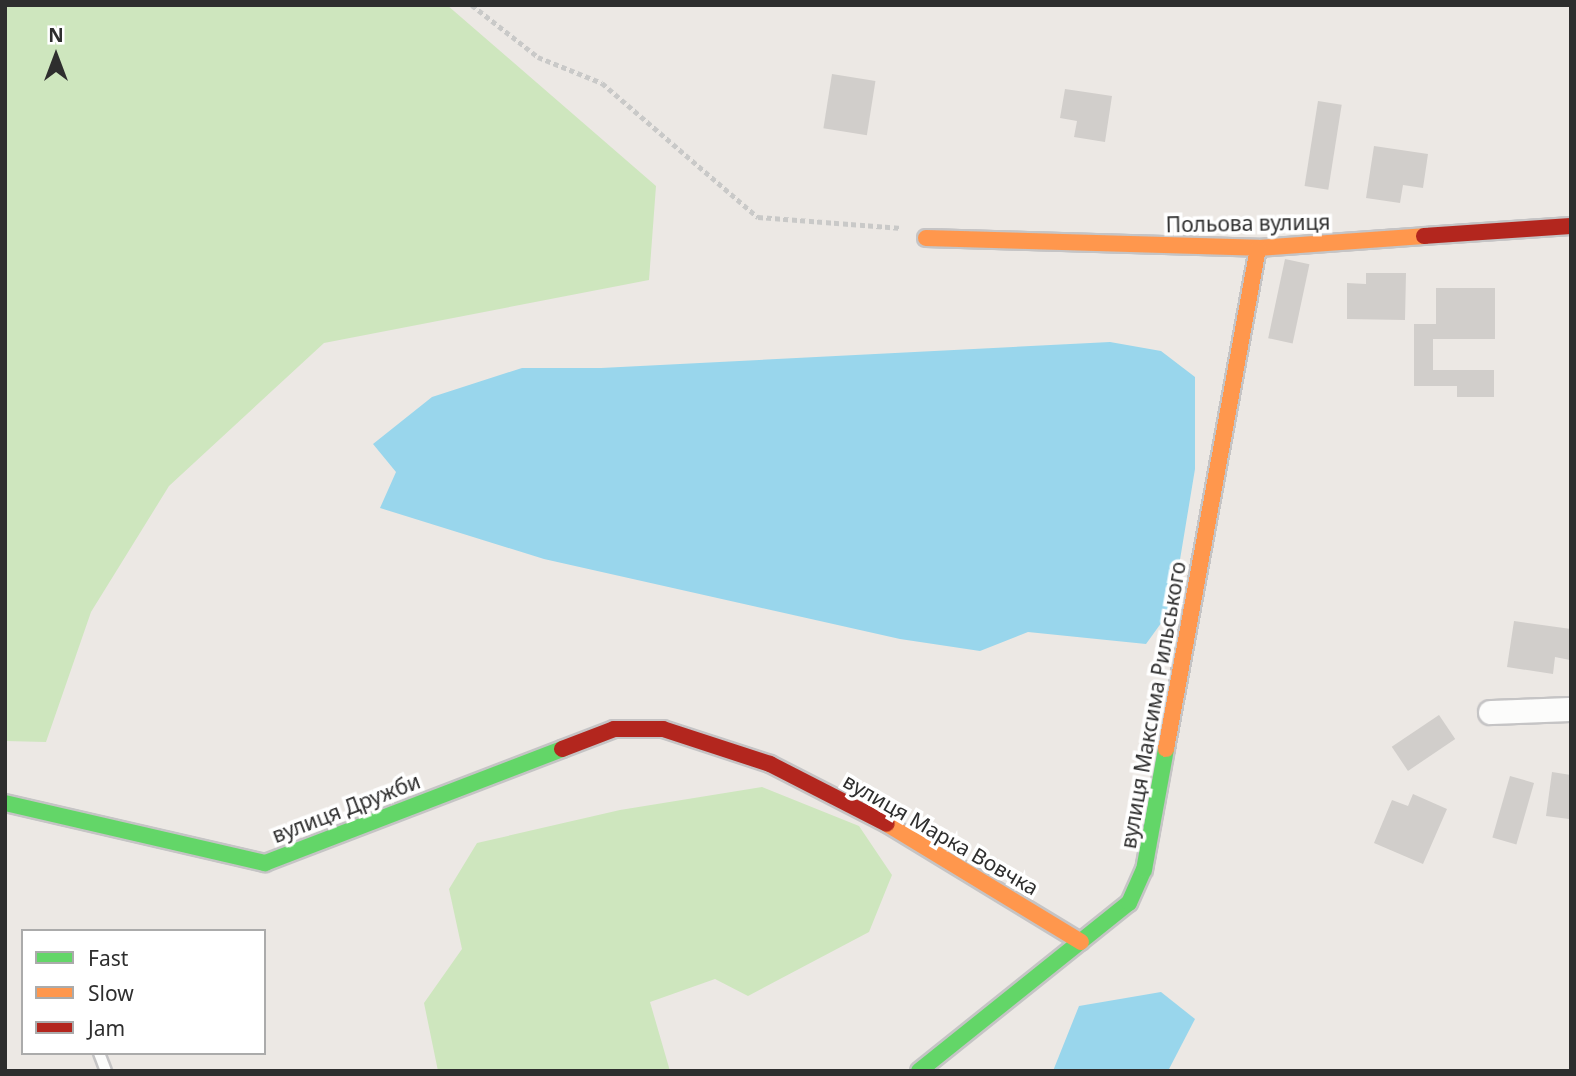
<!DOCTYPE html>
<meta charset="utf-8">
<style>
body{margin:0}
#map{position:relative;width:1576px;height:1076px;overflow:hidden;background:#ece8e4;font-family:"Noto Sans",sans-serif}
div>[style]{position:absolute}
.green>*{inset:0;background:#cee6be}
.water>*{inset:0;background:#99d6ec}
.building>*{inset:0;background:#d1cecb;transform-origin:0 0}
.path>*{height:4.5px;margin-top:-2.25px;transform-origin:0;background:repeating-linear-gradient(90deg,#c9c9c8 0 5px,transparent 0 8.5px)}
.roads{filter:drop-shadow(2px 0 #c5c4c5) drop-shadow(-2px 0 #c5c4c5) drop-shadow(0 2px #c5c4c5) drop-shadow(0 -2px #c5c4c5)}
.lane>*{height:10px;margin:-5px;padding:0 5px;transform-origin:5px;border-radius:5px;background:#fcfcfb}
.street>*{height:23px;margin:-11.5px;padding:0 11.5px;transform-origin:11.5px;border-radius:11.5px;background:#fcfcfb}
.fast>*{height:16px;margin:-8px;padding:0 8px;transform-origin:8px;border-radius:8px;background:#63d668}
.slow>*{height:16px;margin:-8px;padding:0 8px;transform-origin:8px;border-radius:8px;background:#ff974d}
.jam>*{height:16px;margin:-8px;padding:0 8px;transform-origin:8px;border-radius:8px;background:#b3261e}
span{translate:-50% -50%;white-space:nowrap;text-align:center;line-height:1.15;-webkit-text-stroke:7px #fff;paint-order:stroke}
.street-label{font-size:21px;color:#2e2e2e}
.frame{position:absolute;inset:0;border:7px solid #2e2e2e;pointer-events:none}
.legend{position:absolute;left:21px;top:929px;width:245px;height:126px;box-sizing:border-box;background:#fff;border:2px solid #ababab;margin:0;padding:9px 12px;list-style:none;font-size:21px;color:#2e2e2e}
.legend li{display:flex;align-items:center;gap:14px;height:35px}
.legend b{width:35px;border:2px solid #ababab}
.north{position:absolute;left:21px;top:21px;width:70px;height:70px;-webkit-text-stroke:5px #fff;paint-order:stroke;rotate:0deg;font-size:19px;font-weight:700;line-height:28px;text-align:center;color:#2e2e2e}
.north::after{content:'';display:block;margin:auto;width:24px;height:32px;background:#2e2e2e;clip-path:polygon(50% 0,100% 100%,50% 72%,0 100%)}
</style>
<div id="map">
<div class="green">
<i style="clip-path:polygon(5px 5px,447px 5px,656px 186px,649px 280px,324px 343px,169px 486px,91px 612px,46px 742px,5px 741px)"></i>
<i style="clip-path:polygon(762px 787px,859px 826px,892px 875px,869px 932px,748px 996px,715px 979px,650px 1002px,670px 1071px,438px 1071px,424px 1003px,462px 949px,449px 889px,477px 843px,620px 810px)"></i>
</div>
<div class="water">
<i style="clip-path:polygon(1110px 342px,1161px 351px,1195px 377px,1195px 469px,1172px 608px,1146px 644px,1028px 632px,980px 651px,900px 639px,544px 559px,380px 508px,396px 472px,373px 444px,432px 397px,522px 368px,601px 368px)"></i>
<i style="clip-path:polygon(1161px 992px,1195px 1019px,1168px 1071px,1053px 1071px,1079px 1006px)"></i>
</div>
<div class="building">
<i style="left:832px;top:74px;width:44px;height:55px;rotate:9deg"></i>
<i style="clip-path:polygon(1065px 89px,1112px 96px,1105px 142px,1074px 137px,1077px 121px,1060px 118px)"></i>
<i style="left:1318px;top:101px;width:24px;height:86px;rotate:9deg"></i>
<i style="clip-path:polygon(1374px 146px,1428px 154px,1423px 188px,1403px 185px,1400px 203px,1366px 198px)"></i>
<i style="left:1285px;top:259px;width:25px;height:81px;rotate:12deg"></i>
<i style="clip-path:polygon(1366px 273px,1406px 273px,1405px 320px,1347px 319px,1347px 283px,1366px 284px)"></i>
<i style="clip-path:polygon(1436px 288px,1495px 288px,1495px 339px,1433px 339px,1433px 370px,1494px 370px,1494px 397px,1457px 397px,1457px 386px,1414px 386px,1414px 324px,1436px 324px)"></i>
<i style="clip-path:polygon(1514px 621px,1571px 629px,1570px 660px,1555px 657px,1553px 674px,1507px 667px)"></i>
<i style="left:1439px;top:715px;width:29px;height:57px;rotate:56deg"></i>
<i style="clip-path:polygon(1552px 772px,1571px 775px,1569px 819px,1546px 816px)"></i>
<i style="left:1510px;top:776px;width:25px;height:64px;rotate:16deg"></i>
<i style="clip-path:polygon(1413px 794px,1447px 809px,1423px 864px,1374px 843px,1392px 800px,1408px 806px)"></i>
</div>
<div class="path">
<i style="left:472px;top:5px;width:84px;rotate:38.2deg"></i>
<i style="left:538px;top:57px;width:69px;rotate:22.1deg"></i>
<i style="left:602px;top:83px;width:206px;rotate:40.7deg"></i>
<i style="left:758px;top:217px;width:144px;rotate:4.4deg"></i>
</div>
<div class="roads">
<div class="lane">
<i style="left:99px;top:1053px;width:19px;rotate:69deg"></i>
</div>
<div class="street">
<i style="left:1490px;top:712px;width:81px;rotate:-2.1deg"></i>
</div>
<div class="fast">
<i style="left:5px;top:803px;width:267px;rotate:13deg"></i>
<i style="left:265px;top:863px;width:318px;rotate:-21deg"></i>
<i style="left:919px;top:1071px;width:269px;rotate:-38.7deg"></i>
<i style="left:1129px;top:903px;width:36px;rotate:-66deg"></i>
<i style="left:1144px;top:870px;width:123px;rotate:-79.7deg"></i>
</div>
<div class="slow">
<i style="left:926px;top:238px;width:332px;rotate:1.7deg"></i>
<i style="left:1258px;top:248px;width:166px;rotate:-4.1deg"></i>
<i style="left:1166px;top:749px;width:509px;rotate:-79.59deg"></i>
<i style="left:887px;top:824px;width:227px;rotate:31.3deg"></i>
</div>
<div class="jam">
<i style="left:1424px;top:236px;width:147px;rotate:-3.9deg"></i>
<i style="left:562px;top:749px;width:56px;rotate:-21deg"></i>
<i style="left:614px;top:729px;width:49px"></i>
<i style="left:663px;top:729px;width:113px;rotate:18.1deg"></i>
<i style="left:770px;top:764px;width:131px;rotate:27.1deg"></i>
</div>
</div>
<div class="street-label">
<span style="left:1248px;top:223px;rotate:-1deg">Польова вулиця</span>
<span style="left:1153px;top:705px;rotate:-80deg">вулиця Максима Рильського</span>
<span style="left:346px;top:808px;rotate:-21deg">вулиця Дружби</span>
<span style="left:941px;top:834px;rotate:30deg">вулиця Марка Вовчка</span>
</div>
<div class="frame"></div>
<ul class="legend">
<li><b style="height:9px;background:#63d668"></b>Fast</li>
<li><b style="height:9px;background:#ff974d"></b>Slow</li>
<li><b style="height:9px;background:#b3261e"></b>Jam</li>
</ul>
<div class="north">N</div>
</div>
